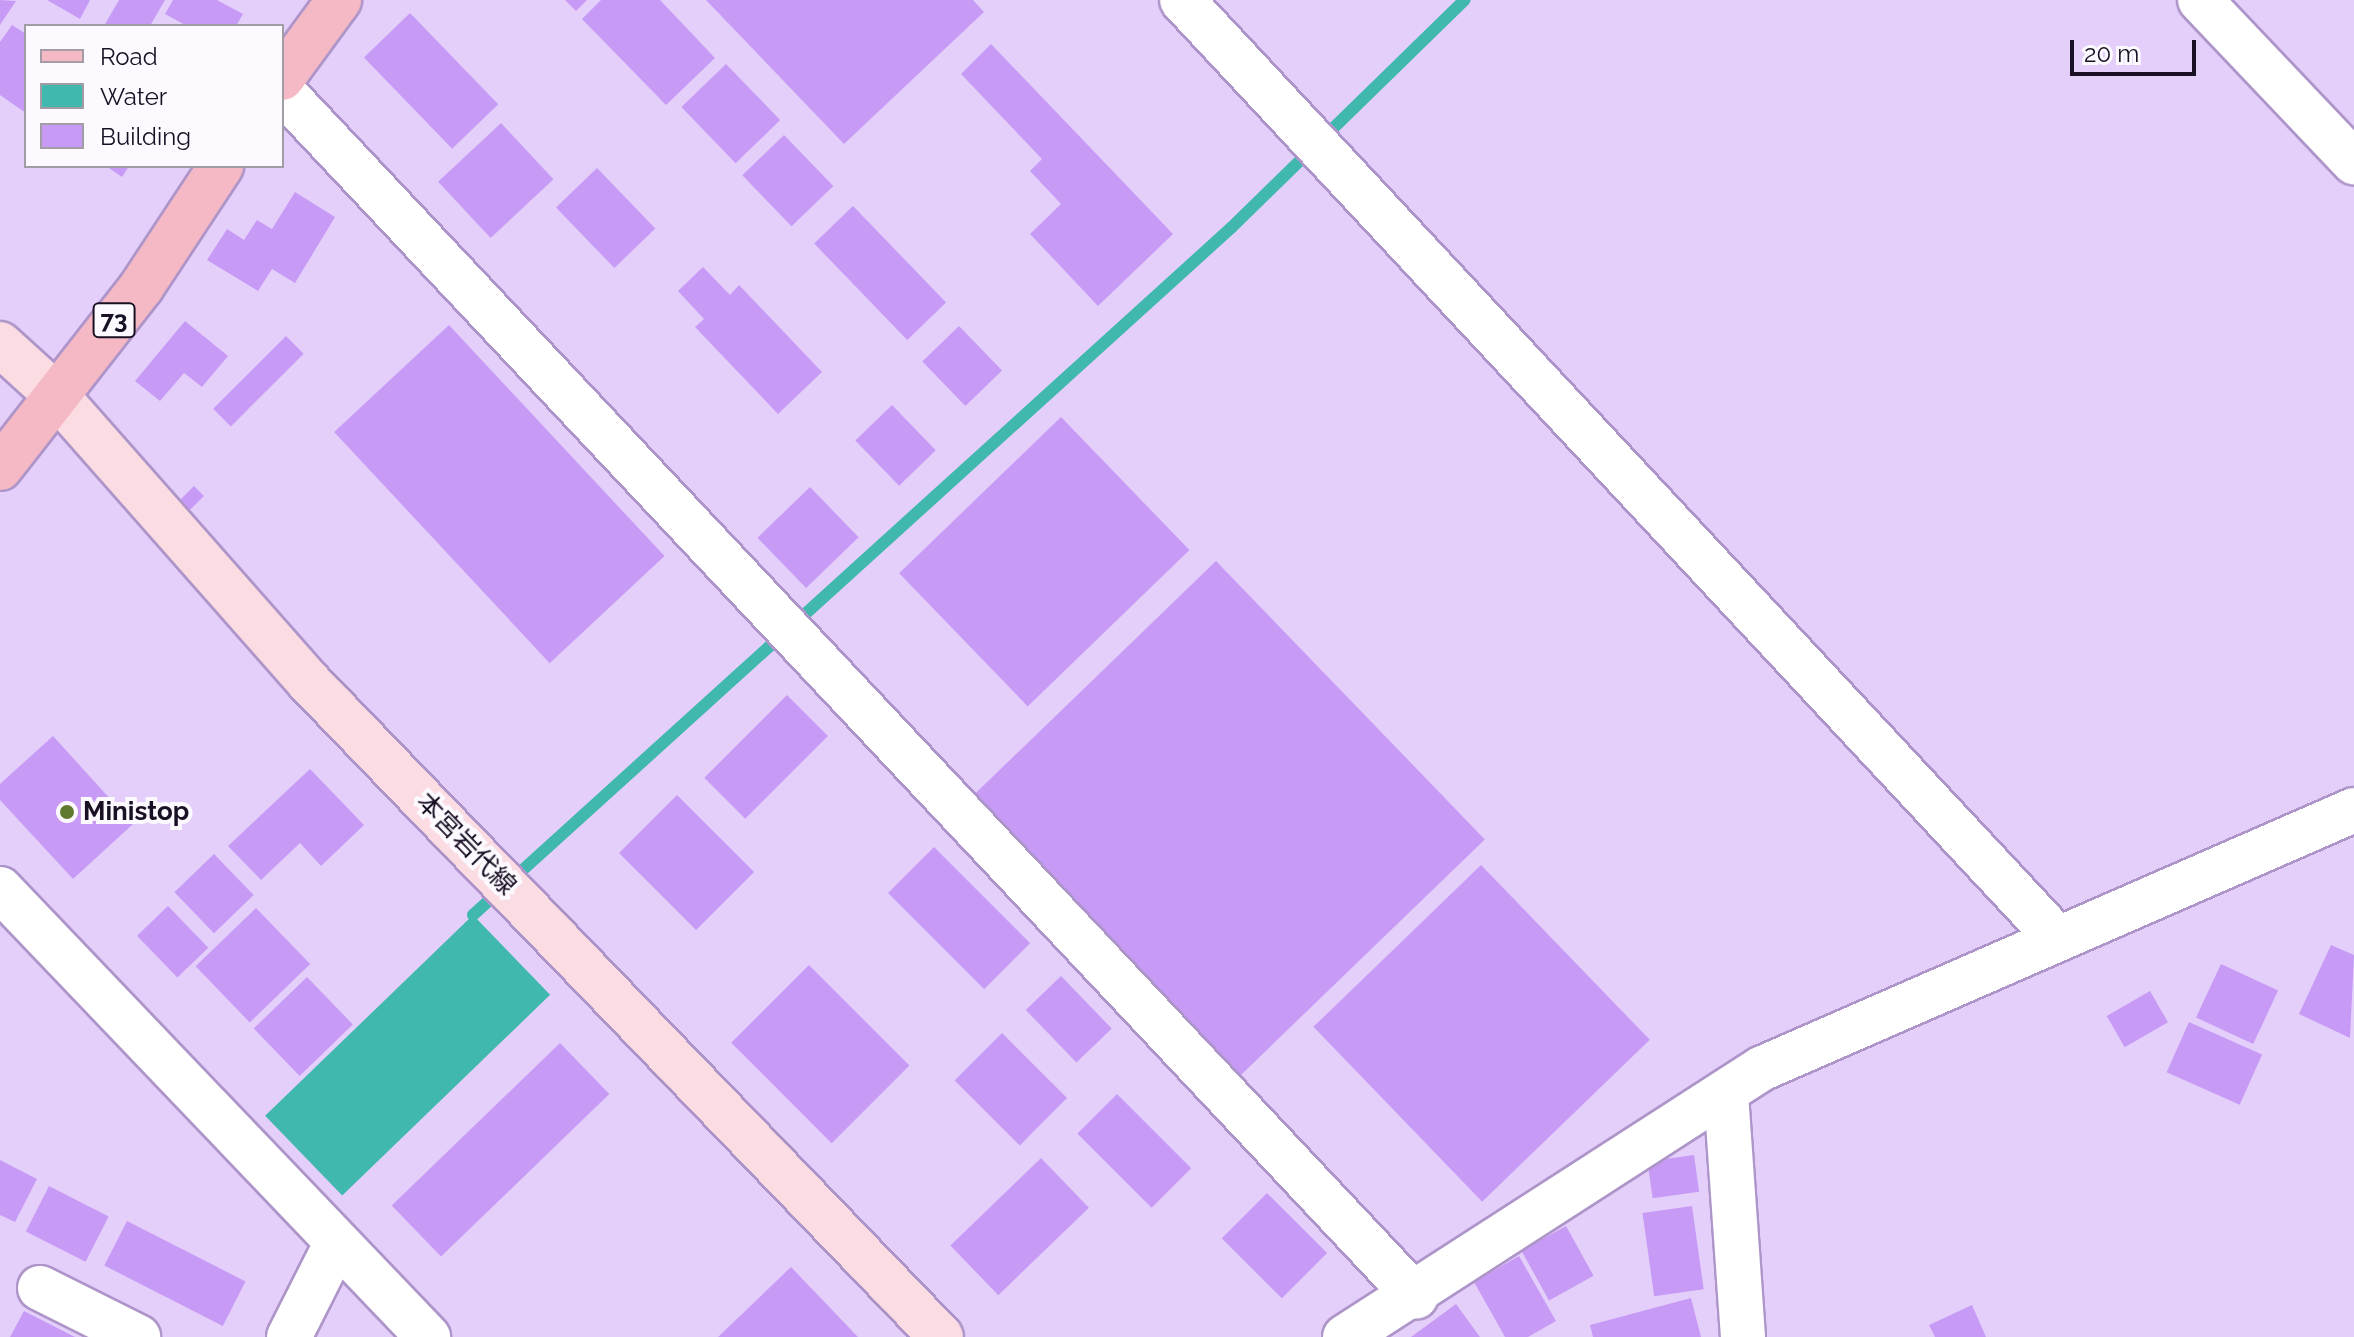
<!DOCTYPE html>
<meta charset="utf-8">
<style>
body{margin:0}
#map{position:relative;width:2354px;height:1337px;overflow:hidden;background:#e4cffb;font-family:Raleway,"Noto Sans JP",sans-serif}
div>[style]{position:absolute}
.water>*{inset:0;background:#41b8ad;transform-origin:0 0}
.stream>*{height:12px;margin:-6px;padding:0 6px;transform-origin:6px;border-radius:6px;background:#41b8ad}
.building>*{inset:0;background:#c79bf5;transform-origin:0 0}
.roads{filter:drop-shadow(2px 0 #ae95c9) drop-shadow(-2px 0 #ae95c9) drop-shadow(0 2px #ae95c9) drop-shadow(0 -2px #ae95c9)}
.minor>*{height:44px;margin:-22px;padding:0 22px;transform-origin:22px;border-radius:22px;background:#fff}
.tertiary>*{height:44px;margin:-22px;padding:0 22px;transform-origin:22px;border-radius:22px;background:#fff}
.secondary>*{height:44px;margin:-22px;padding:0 22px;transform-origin:22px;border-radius:22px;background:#fadce2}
.primary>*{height:44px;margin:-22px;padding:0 22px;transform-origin:22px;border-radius:22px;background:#f5b8c5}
.dots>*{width:22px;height:22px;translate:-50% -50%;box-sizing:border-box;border:4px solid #fcf9ff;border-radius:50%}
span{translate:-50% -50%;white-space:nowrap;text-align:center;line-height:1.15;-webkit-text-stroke:8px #fcf9ff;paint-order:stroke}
.shield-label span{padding:2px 6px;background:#fcf9ff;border:2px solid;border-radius:6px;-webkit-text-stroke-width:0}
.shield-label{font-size:24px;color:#1a1024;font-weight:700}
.poi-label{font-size:26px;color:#1a1024;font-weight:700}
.left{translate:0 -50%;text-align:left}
.street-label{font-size:26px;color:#1a1024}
.legend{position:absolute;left:24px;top:24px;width:260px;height:144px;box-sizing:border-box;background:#fcf9ff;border:2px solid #a29ca7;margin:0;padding:10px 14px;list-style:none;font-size:24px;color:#1a1024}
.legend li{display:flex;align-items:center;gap:16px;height:40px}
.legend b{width:40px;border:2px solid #a29ca7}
.scale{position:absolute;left:2070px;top:40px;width:126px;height:36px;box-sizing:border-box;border:4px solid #1a1024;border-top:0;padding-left:10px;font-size:24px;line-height:28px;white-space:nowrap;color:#1a1024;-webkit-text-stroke:6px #fcf9ff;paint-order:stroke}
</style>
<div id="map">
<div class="water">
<i style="left:473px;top:915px;width:111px;height:289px;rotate:46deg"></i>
</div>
<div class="stream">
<i style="left:473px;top:915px;width:1024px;rotate:-42.19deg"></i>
<i style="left:1232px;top:227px;width:325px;rotate:-44.3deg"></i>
</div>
<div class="building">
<i style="clip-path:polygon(0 0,16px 1px,0 25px)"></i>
<i style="clip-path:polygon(47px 0,90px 0,80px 19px)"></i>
<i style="clip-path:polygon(119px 0,165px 0,150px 26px,104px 26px)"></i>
<i style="clip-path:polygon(173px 0,217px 0,243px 14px,236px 26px,187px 26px,165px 14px)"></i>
<i style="clip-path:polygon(565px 0,587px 0,576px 11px)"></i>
<i style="clip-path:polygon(601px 0,660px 0,715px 58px,666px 105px,582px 19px)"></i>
<i style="clip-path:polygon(706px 0,973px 0,984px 12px,844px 144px)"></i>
<i style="left:410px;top:13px;width:127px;height:64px;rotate:46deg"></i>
<i style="clip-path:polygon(12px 25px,26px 34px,26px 113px,0 95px,0 42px)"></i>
<i style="clip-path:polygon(991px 44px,1173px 234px,1098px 306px,1030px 234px,1061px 204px,1030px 171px,1042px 159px,961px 74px)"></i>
<i style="left:726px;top:64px;width:78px;height:62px;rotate:46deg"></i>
<i style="left:501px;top:123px;width:77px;height:86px;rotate:47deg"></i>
<i style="left:784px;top:135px;width:71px;height:58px;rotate:46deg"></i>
<i style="clip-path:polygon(106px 166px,129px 166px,122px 177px)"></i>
<i style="left:597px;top:168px;width:84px;height:57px;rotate:46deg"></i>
<i style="clip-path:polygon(295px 192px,335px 217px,295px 283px,272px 269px,258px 291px,207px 260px,227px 229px,244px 240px,257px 220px,272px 229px)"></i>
<i style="left:853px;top:206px;width:134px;height:54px;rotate:46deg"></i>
<i style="clip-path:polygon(703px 267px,730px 295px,739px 285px,822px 372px,778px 414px,695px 327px,704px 319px,678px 291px)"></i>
<i style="clip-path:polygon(185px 321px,228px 356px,202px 387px,184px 373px,160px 401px,135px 381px)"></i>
<i style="left:449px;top:325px;width:316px;height:157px;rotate:47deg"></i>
<i style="left:959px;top:326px;width:62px;height:51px;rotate:46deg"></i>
<i style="left:286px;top:336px;width:25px;height:103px;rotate:45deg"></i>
<i style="left:892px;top:405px;width:63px;height:51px;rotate:46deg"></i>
<i style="left:1061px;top:417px;width:185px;height:225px;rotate:46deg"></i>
<i style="left:194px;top:486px;width:14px;height:40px;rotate:45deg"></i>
<i style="left:810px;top:487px;width:70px;height:73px;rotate:46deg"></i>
<i style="left:1216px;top:561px;width:387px;height:348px;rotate:46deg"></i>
<i style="left:787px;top:695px;width:58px;height:117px;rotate:45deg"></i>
<i style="clip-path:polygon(53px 736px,133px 824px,73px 879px,0 800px,0 784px)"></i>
<i style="clip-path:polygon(310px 769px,364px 825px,321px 866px,300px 843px,261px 880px,228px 846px)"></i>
<i style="left:677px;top:795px;width:109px;height:82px;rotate:45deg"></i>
<i style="left:934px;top:847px;width:136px;height:65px;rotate:45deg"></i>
<i style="left:214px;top:854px;width:57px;height:55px;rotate:46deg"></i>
<i style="left:1481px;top:865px;width:243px;height:233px;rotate:46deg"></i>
<i style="left:168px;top:906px;width:58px;height:43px;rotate:46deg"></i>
<i style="left:256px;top:908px;width:78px;height:84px;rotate:46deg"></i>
<i style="clip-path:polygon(2331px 945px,2354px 955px,2350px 1038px,2299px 1014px)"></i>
<i style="left:2221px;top:964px;width:63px;height:59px;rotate:25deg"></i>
<i style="left:809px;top:965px;width:142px;height:110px;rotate:45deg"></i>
<i style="left:1061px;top:976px;width:73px;height:49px;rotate:46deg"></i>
<i style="left:307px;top:977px;width:66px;height:74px;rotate:46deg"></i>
<i style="left:2150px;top:991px;width:36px;height:50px;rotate:60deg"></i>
<i style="left:2189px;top:1022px;width:80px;height:55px;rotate:24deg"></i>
<i style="left:1002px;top:1033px;width:92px;height:67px;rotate:45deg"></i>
<i style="left:560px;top:1043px;width:71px;height:234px;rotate:46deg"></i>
<i style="left:1117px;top:1094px;width:105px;height:56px;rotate:45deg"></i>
<i style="left:1694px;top:1155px;width:37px;height:47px;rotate:82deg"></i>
<i style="left:1041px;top:1158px;width:69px;height:126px;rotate:46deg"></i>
<i style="clip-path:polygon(0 1160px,37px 1179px,15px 1222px,0 1215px)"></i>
<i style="left:49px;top:1186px;width:67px;height:51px;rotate:27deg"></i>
<i style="left:1267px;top:1193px;width:85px;height:64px;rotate:45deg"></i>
<i style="left:1692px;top:1206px;width:84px;height:50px;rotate:82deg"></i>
<i style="left:127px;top:1221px;width:133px;height:50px;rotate:27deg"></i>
<i style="left:1566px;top:1226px;width:57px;height:51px;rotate:61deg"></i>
<i style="clip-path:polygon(1519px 1256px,1556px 1321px,1528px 1337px,1505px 1337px,1474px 1282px)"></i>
<i style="clip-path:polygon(791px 1267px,858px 1337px,718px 1337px)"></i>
<i style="clip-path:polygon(1691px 1298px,1701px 1337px,1593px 1337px,1590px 1325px)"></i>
<i style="clip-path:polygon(1456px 1304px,1480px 1337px,1411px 1337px)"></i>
<i style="clip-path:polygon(1972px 1305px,1986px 1337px,1935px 1337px,1929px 1325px)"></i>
<i style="clip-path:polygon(24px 1311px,75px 1337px,10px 1337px)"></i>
</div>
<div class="roads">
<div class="minor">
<i style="left:2200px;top:0;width:224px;rotate:46.5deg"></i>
<i style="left:282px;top:91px;width:1655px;rotate:46.76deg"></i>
<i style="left:0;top:889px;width:620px;rotate:46.31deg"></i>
<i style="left:1726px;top:1094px;width:244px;rotate:86deg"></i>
<i style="left:40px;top:1288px;width:110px;rotate:26.6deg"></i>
<i style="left:289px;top:1337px;width:106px;rotate:-63.2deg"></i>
<i style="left:1345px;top:1337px;width:497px;rotate:-32.8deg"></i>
<i style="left:1763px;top:1068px;width:645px;rotate:-23.58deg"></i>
</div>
<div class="tertiary">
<i style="left:1182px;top:0;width:1284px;rotate:46.99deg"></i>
</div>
<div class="secondary">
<i style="left:0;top:344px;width:74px;rotate:42.3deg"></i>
<i style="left:55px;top:394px;width:384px;rotate:48.6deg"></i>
<i style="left:309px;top:682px;width:910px;rotate:46.02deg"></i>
</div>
<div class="primary">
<i style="left:282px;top:78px;width:97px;rotate:-53.8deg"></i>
<i style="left:0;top:468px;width:231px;rotate:-52deg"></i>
<i style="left:142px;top:286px;width:144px;rotate:-56.6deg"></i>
</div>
</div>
<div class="dots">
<i style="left:67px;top:812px;background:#5f7a2e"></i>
</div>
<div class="shield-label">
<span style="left:114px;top:320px">73</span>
</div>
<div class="poi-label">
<span class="left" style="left:83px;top:812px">Ministop</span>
</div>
<div class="street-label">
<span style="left:466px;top:844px;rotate:46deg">本宮岩代線</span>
</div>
<ul class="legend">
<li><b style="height:10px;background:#f5b8c5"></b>Road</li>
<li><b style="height:22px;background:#41b8ad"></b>Water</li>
<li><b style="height:22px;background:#c79bf5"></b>Building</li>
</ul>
<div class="scale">20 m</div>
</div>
